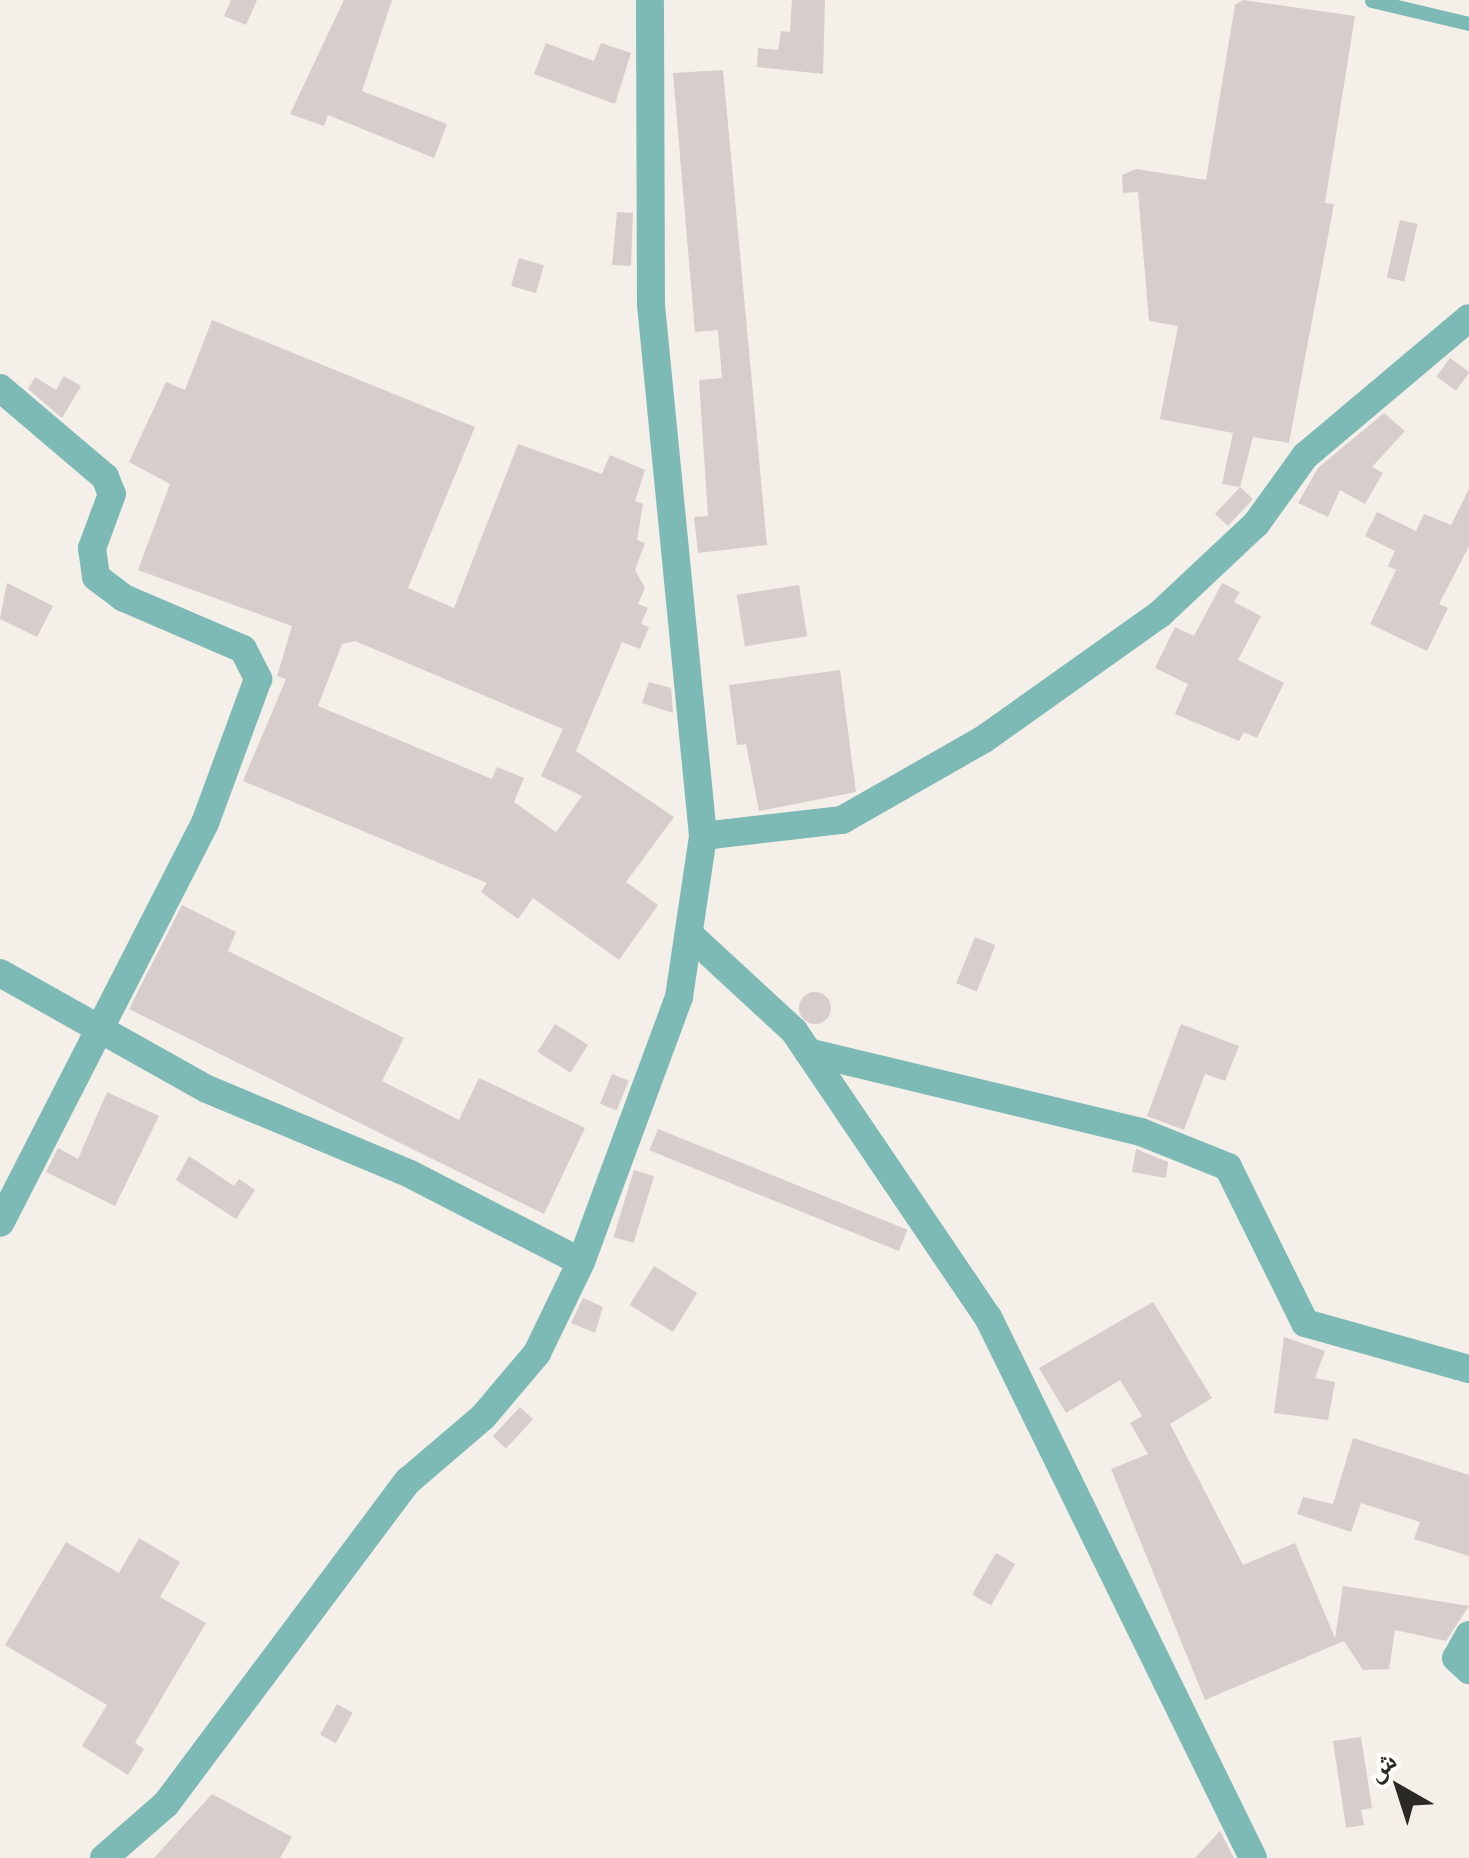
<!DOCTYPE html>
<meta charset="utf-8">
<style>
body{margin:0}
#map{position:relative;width:1469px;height:1858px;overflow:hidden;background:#f4efe8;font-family:Manrope,"Noto Naskh Arabic",sans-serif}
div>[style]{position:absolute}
.building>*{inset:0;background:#d6cdcc;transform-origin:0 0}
.round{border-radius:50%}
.service>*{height:14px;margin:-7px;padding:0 7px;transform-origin:7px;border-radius:7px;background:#7ebab5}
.minor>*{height:28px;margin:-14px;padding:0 14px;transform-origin:14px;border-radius:14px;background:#7ebab5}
span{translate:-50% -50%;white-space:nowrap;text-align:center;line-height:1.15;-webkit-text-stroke:8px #fffdfa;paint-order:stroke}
.north{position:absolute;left:1349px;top:1738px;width:100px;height:100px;-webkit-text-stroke:8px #fffdfa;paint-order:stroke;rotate:321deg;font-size:28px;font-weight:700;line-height:40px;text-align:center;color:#2a2926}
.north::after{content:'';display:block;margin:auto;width:35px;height:45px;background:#2a2926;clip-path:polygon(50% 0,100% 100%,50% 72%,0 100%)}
</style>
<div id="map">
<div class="building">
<i style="clip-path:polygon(231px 0,257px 0,246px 25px,224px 16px)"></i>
<i style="clip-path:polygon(344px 0,392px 0,362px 91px,447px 124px,434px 158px,328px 115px,324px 126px,290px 114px)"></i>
<i style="clip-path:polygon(792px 0,825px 0,823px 74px,757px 67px,758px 48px,778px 50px,781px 31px,790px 32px)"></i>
<i style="clip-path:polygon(1243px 0,1355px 16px,1325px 203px,1334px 204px,1289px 443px,1253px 437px,1240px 487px,1253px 499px,1228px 526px,1215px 514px,1240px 487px,1222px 484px,1233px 433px,1160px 419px,1178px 326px,1149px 321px,1138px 192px,1123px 193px,1122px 175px,1136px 169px,1206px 180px,1235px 5px)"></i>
<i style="clip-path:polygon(546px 43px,594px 61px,601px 43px,631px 53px,615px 104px,534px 74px)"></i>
<i style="clip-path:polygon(723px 70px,767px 545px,698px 553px,694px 517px,708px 516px,699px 380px,722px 378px,718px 330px,695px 332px,673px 73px)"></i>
<i style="clip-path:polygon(617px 212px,633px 213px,631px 266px,612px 265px)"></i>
<i style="left:1400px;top:220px;width:18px;height:59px;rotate:13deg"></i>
<i style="left:519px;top:258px;width:26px;height:29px;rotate:16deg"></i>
<i style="clip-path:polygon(evenodd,212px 320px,475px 427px,408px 588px,454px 608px,518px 444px,602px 474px,610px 455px,645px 470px,635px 501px,643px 504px,637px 540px,645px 543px,635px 570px,645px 588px,638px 604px,648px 608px,641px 624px,649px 627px,640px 649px,622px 642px,576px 751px,674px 817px,626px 882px,658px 905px,619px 960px,533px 898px,518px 919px,481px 892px,487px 883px,243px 781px,286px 679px,277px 676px,292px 626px,138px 570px,170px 484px,129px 462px,166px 382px,185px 390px,212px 320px,355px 641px,563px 729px,541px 776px,582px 796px,556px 832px,514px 802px,524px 778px,497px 767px,492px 779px,318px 706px,342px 644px,355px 641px)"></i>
<i style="left:1450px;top:358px;width:24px;height:23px;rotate:36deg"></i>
<i style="clip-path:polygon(64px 376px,81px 386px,62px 418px,28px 389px,35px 377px,56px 390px)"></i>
<i style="clip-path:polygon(1384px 413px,1405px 431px,1372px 467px,1383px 473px,1365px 504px,1340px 490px,1328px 517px,1298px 503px,1318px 468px)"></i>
<i style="clip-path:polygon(1469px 489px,1469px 546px,1439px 604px,1448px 608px,1427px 651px,1370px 624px,1396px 570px,1388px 566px,1395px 551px,1365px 536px,1377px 512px,1416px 531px,1424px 514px,1451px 525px)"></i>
<i style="clip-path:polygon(7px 583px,53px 606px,37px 637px,0 619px)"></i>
<i style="clip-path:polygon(1222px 583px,1240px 592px,1234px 602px,1261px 616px,1238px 660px,1284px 683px,1257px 738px,1244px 732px,1239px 741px,1175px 714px,1188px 684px,1155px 668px,1175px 627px,1194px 636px)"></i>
<i style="left:799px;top:585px;width:52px;height:63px;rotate:81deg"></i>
<i style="clip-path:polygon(840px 670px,856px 792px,759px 811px,746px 744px,737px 745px,729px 685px)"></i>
<i style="clip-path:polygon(649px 682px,671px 688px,673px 713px,642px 703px)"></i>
<i style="clip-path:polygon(182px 905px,236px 932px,228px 951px,404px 1038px,382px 1081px,459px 1120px,479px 1078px,585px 1128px,544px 1214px,129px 1009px)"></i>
<i style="left:975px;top:937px;width:22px;height:50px;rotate:22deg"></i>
<i class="round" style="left:799px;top:992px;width:32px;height:32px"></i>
<i style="left:555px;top:1024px;width:39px;height:33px;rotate:32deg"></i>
<i style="clip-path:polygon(1181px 1024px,1239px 1046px,1225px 1081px,1205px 1074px,1184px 1130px,1147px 1116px)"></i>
<i style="left:612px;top:1074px;width:18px;height:32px;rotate:22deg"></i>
<i style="clip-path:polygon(107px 1092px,159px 1116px,115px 1206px,46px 1172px,58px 1148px,78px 1159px)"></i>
<i style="left:658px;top:1129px;width:269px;height:23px;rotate:22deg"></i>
<i style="clip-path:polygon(1136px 1149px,1168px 1162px,1166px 1178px,1132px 1172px)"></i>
<i style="clip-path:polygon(189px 1156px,234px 1186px,239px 1179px,255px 1190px,236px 1219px,176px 1180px)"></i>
<i style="left:634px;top:1170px;width:21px;height:70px;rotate:17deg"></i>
<i style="left:654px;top:1266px;width:51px;height:46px;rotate:32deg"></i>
<i style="clip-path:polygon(583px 1298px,603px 1307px,595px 1333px,571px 1323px)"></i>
<i style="clip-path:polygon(1153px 1302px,1212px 1398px,1170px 1424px,1243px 1565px,1295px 1543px,1335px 1638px,1343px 1586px,1469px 1606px,1446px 1641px,1395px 1630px,1389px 1669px,1363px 1670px,1344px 1641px,1205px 1700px,1111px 1469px,1148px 1454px,1130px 1423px,1142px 1416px,1120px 1380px,1066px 1413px,1039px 1368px)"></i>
<i style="clip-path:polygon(1284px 1337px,1325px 1351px,1315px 1378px,1335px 1382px,1328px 1420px,1274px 1413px)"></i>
<i style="left:520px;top:1407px;width:18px;height:40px;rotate:43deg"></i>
<i style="clip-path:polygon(1353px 1438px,1469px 1475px,1469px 1556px,1414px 1539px,1420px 1522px,1361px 1503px,1351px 1532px,1297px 1514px,1303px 1497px,1333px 1504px)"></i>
<i style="clip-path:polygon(139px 1538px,180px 1562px,160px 1597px,206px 1623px,135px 1743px,144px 1749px,128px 1775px,82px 1746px,107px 1705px,5px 1645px,66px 1542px,119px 1573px)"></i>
<i style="left:996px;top:1553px;width:22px;height:48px;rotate:30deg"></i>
<i style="left:337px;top:1704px;width:18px;height:35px;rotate:29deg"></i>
<i style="clip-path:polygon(1361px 1737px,1372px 1808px,1361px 1810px,1364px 1825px,1346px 1828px,1333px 1741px)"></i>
<i style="clip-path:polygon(212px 1794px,292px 1837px,280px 1858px,154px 1858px)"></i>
<i style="clip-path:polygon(1220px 1831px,1234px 1858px,1195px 1858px)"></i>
</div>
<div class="service">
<i style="left:1372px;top:1px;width:100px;rotate:13.3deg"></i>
</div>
<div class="minor">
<i style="left:0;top:388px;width:138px;rotate:40.3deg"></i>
<i style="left:105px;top:477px;width:18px;rotate:68deg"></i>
<i style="left:112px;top:494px;width:58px;rotate:110.3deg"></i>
<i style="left:92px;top:548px;width:29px;rotate:82deg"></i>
<i style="left:96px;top:577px;width:35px;rotate:37deg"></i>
<i style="left:124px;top:598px;width:129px;rotate:23.2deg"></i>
<i style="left:243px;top:649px;width:34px;rotate:63deg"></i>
<i style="left:258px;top:679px;width:153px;rotate:110.2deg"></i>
<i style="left:205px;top:823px;width:449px;rotate:117.1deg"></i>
<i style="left:703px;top:836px;width:140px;rotate:-6.6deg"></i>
<i style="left:842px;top:820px;width:163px;rotate:-29.7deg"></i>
<i style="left:984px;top:739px;width:216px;rotate:-35.4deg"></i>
<i style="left:1160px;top:614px;width:132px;rotate:-43.2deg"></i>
<i style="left:1256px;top:524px;width:84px;rotate:-54.2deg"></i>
<i style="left:1305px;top:456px;width:214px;rotate:-40.1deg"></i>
<i style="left:690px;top:935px;width:142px;rotate:42.7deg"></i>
<i style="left:794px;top:1031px;width:346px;rotate:55.9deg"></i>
<i style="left:988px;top:1317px;width:602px;rotate:63.9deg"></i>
<i style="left:0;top:973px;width:237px;rotate:29.3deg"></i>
<i style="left:207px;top:1089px;width:220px;rotate:22.7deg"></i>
<i style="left:410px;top:1174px;width:192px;rotate:27.2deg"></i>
<i style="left:808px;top:1052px;width:342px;rotate:13.5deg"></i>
<i style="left:1141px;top:1132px;width:94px;rotate:21.9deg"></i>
<i style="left:1228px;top:1167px;width:174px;rotate:63.7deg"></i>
<i style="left:1305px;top:1323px;width:170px;rotate:15.7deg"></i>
<i style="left:1469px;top:1635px;width:26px;rotate:119deg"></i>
<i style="left:1456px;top:1658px;width:18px;rotate:43deg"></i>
<i style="left:104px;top:1858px;width:82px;rotate:-41.1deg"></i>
<i style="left:166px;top:1804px;width:404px;rotate:-53.2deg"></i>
<i style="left:408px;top:1481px;width:99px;rotate:-40.5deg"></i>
<i style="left:483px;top:1417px;width:84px;rotate:-49.8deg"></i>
<i style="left:537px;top:1353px;width:101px;rotate:-64.2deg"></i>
<i style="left:581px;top:1262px;width:283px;rotate:-69.7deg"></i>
<i style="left:679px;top:997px;width:163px;rotate:-81.5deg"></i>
<i style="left:703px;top:836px;width:534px;rotate:-95.59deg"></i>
<i style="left:651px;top:305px;width:305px;rotate:-90.2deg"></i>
</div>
<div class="north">ش</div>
</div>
